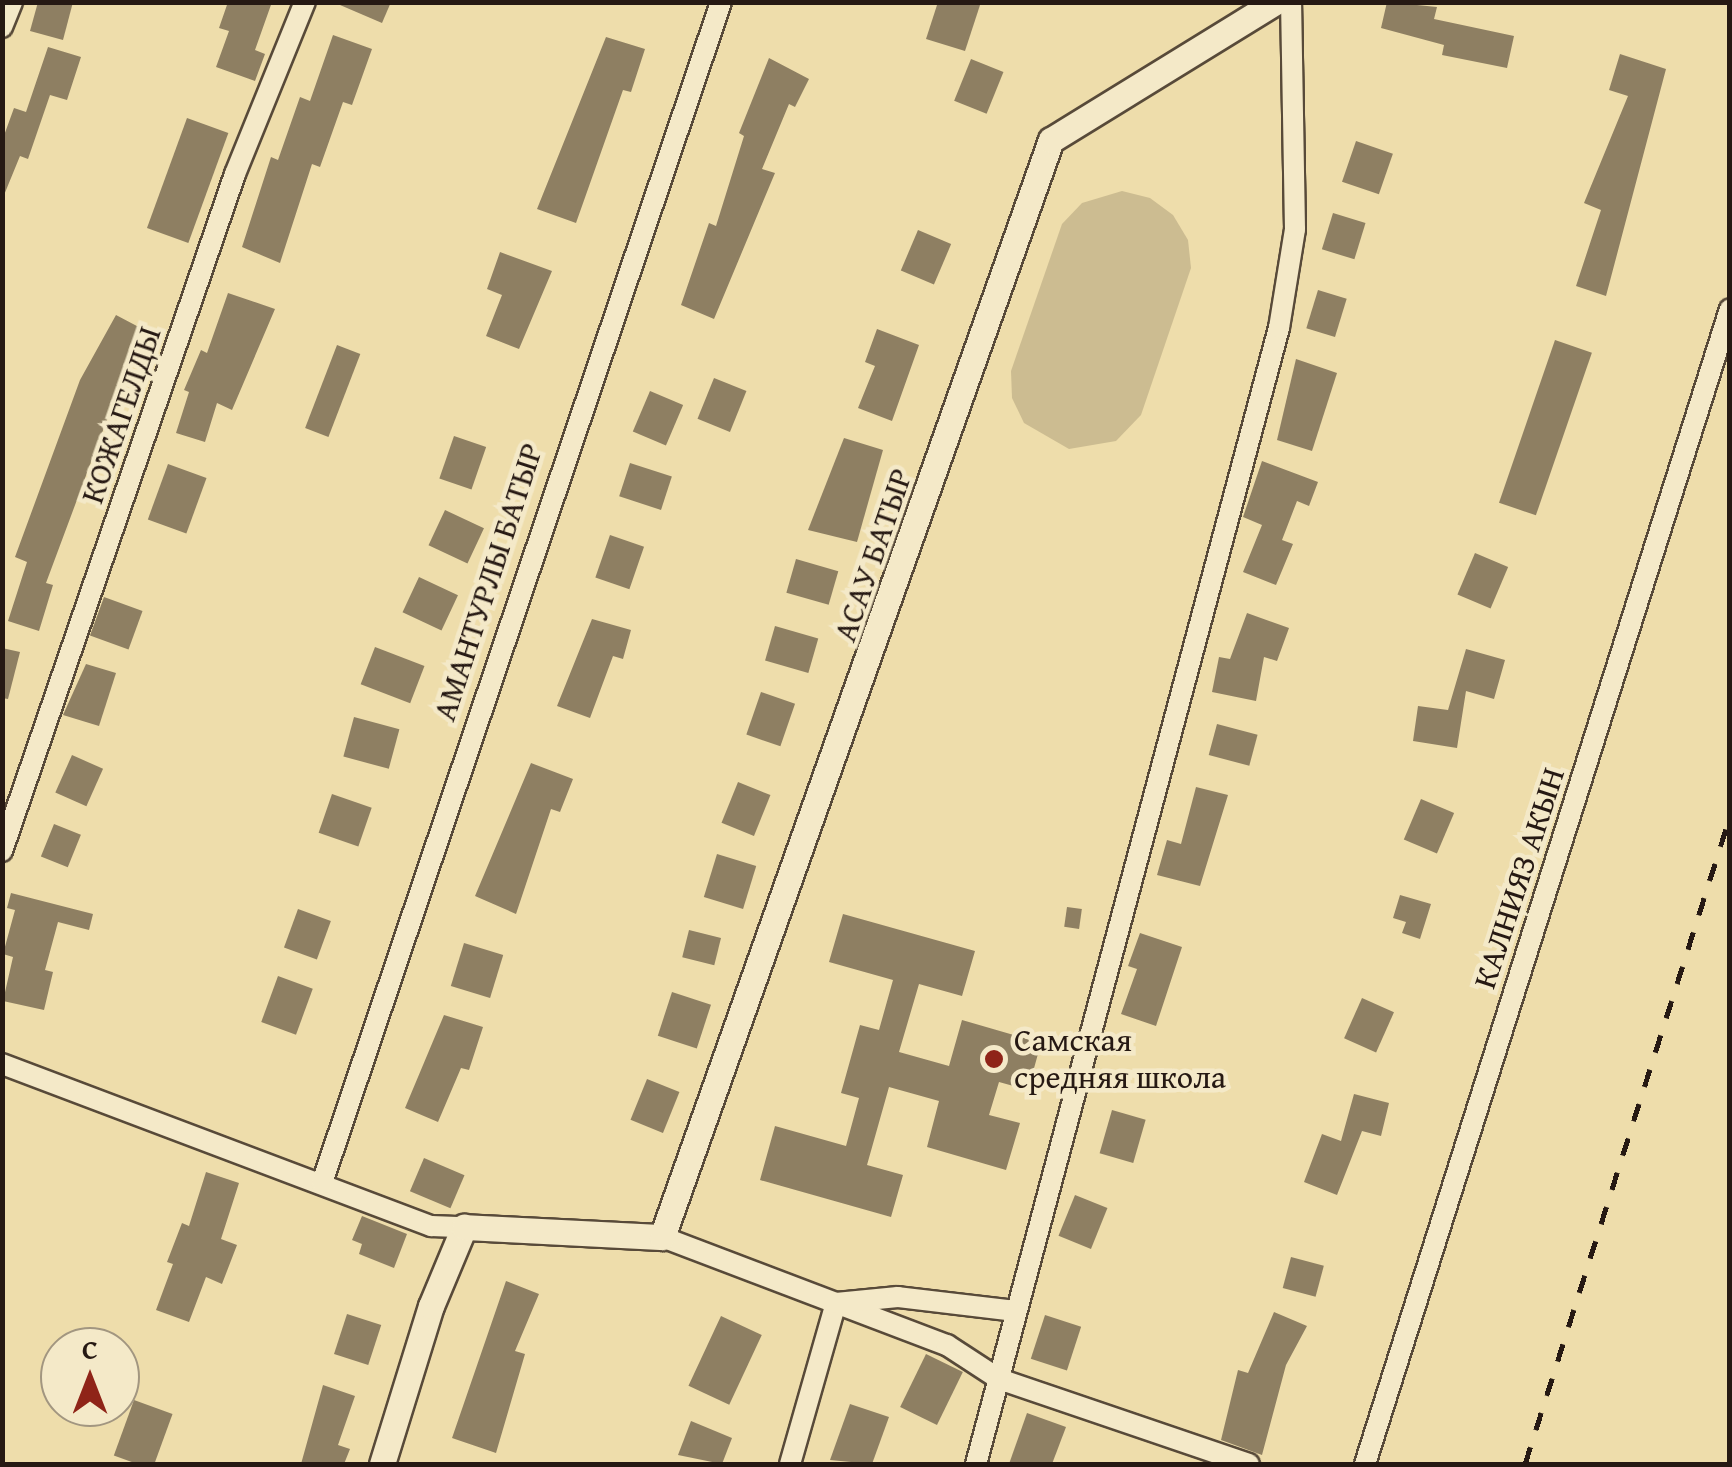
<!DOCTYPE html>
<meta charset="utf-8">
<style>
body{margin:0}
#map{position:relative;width:1732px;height:1467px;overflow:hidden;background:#eeddab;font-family:"Gentium Book Plus",serif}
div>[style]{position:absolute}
.green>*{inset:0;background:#ccbc91}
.building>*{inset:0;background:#8e7f62;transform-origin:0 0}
.roads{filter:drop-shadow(2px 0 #584a39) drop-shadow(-2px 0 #584a39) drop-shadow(0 2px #584a39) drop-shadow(0 -2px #584a39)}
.minor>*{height:20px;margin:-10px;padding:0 10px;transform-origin:10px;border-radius:10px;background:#f4e9c8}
.tertiary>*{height:25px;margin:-12.5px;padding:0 12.5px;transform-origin:12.5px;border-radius:12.5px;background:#f4e9c8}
.rail>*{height:5px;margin-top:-2.5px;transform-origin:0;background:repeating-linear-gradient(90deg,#261913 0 18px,transparent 0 36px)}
.dots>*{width:28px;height:28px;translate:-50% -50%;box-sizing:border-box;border:5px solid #f4e9c8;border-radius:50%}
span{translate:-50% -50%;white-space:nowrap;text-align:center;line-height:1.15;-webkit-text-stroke:9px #f4e9c8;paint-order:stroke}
.street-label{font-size:32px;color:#261913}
.poi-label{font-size:32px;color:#261913}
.left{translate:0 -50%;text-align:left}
.frame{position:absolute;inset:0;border:5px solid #261913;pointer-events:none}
.north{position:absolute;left:40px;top:1327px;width:100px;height:100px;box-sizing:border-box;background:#f4e9c8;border:2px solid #a29680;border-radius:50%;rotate:0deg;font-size:28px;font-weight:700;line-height:40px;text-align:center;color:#261913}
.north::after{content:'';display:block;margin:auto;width:35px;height:45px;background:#8f2418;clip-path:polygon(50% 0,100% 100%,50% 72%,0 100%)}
</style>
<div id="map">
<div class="green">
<i style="clip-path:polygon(1122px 191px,1150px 198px,1173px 215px,1188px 240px,1191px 268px,1141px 415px,1116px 441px,1069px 449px,1024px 423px,1012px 398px,1011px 371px,1062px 224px,1082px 203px)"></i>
</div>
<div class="building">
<i style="clip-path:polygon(38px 2px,73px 2px,63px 40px,30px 31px)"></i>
<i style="clip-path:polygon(228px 2px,272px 2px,255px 50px,265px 54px,255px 81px,216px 67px,229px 31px,219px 28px)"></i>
<i style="clip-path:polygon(333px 2px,391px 2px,382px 23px)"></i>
<i style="clip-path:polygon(938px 2px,981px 2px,965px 51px,926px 39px)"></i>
<i style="clip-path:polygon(1387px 2px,1437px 7px,1434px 19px,1514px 36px,1507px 68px,1442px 55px,1444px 45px,1381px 28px)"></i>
<i style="clip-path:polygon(333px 35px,372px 49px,352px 105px,343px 102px,320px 167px,312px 164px,280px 263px,242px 247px,271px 157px,278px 160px,300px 97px,310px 101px)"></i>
<i style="clip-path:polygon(606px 37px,645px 49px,631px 92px,623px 90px,576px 223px,537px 209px)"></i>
<i style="clip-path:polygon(48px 47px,81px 57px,67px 100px,50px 95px,28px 159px,20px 156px,2px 200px,2px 141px,14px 108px,26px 112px)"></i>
<i style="clip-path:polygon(1620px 54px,1666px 69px,1606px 296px,1576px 286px,1601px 210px,1584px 203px,1628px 96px,1609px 90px)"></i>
<i style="clip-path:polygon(769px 58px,809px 79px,795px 107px,789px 104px,762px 169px,775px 173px,714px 319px,681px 305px,709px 223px,716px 226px,744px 136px,739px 133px)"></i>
<i style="left:971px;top:59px;width:35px;height:45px;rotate:22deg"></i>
<i style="left:187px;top:118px;width:44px;height:117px;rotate:20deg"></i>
<i style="left:1356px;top:141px;width:39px;height:43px;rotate:19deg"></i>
<i style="left:1333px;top:213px;width:34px;height:38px;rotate:17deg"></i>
<i style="left:918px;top:230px;width:36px;height:44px;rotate:23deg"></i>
<i style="clip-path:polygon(500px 252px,552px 271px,519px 349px,486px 336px,502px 295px,487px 289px)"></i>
<i style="left:1318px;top:290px;width:30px;height:40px;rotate:17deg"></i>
<i style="clip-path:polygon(228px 293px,275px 309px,232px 410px,217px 403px,205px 442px,176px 433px,189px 392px,184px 390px,201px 350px,207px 353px)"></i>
<i style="clip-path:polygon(116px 315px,152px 334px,121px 384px,100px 438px,46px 583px,53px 585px,39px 631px,8px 621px,27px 562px,15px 557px,80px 380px)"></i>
<i style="clip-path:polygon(877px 329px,919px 345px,892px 421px,858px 408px,875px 366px,865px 362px)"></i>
<i style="left:1555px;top:340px;width:39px;height:172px;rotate:19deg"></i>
<i style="left:337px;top:345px;width:25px;height:89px;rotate:21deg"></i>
<i style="clip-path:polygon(1296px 359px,1337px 373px,1312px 451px,1277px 440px)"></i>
<i style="left:714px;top:378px;width:35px;height:44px;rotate:22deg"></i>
<i style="left:650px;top:391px;width:36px;height:44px;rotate:23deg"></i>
<i style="left:454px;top:436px;width:34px;height:45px;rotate:19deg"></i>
<i style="clip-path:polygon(844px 438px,883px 450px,857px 542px,808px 530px)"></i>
<i style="clip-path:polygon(1262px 461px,1318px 482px,1309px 506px,1297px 501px,1282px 540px,1293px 544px,1276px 585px,1243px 572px,1262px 525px,1243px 517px)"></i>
<i style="left:630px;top:463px;width:44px;height:35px;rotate:18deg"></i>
<i style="left:168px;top:464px;width:41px;height:59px;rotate:20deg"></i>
<i style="left:445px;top:510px;width:43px;height:39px;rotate:25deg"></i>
<i style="left:610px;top:535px;width:36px;height:45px;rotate:19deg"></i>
<i style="left:1475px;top:553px;width:36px;height:45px;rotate:23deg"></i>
<i style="left:796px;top:559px;width:44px;height:35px;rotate:16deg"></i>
<i style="left:419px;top:577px;width:43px;height:39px;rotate:25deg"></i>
<i style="left:104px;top:597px;width:41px;height:41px;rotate:20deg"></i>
<i style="clip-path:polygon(1247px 613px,1289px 628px,1277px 661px,1264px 657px,1256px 701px,1212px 692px,1219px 657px,1230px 659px)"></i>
<i style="clip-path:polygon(592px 619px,631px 630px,623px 659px,613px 656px,590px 718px,557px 706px)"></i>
<i style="left:775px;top:626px;width:45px;height:36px;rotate:16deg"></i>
<i style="left:375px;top:647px;width:53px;height:40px;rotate:21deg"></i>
<i style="clip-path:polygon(2px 648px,20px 652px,8px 699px,2px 698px)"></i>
<i style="clip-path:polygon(1466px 649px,1505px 660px,1494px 699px,1466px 691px,1457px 748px,1413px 741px,1418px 706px,1448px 710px)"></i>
<i style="clip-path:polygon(86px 664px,116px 673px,99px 726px,63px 715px)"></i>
<i style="left:761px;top:692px;width:36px;height:45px;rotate:19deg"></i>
<i style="left:354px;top:717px;width:47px;height:41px;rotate:15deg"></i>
<i style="left:1217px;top:724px;width:42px;height:32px;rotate:15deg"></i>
<i style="left:72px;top:755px;width:34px;height:41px;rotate:24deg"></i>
<i style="clip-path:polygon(531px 763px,573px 779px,560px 812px,551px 809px,516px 914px,475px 896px)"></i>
<i style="left:738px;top:782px;width:35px;height:44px;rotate:22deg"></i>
<i style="clip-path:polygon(1196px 787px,1228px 795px,1200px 886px,1157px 875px,1167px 840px,1181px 844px)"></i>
<i style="left:332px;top:794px;width:42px;height:41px;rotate:19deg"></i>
<i style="left:1421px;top:799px;width:36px;height:44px;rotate:23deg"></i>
<i style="left:54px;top:824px;width:29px;height:35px;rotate:22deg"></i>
<i style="left:717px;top:854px;width:41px;height:45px;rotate:17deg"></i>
<i style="clip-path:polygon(11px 893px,93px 914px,89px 930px,58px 922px,45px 970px,53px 972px,44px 1010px,3px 1001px,13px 957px,3px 954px,15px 910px,7px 908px)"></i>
<i style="clip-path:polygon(1400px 895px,1431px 904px,1420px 939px,1402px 933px,1406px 922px,1393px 918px)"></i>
<i style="left:1067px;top:907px;width:15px;height:20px;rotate:8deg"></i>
<i style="left:298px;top:909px;width:35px;height:41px;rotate:20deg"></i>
<i style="clip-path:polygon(843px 914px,975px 951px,962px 996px,919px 984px,899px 1052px,949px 1066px,962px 1020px,1041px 1043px,1028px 1090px,999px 1082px,989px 1115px,1020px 1123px,1006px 1170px,927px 1147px,939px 1101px,889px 1087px,867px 1165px,903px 1175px,891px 1217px,760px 1180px,775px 1126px,846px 1146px,859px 1098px,841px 1093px,860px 1025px,879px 1030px,893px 980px,829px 962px)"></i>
<i style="left:689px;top:930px;width:33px;height:28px;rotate:14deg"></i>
<i style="clip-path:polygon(1140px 933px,1182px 947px,1156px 1026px,1121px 1014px,1137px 969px,1128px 966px)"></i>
<i style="left:464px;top:943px;width:41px;height:45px;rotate:17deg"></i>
<i style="left:278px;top:976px;width:37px;height:49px;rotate:20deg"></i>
<i style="left:672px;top:992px;width:41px;height:46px;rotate:18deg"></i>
<i style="left:1362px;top:998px;width:35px;height:44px;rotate:24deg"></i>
<i style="clip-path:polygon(444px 1015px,483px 1027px,469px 1070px,461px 1068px,438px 1122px,405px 1108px)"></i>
<i style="left:647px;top:1079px;width:35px;height:44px;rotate:22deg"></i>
<i style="clip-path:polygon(1354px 1094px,1389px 1103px,1381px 1136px,1362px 1131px,1337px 1195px,1304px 1182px,1322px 1134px,1341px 1141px)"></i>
<i style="left:1112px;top:1110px;width:35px;height:45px;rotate:16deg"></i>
<i style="left:424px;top:1158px;width:44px;height:36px;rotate:23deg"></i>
<i style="clip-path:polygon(206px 1172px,239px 1183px,221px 1239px,237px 1245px,222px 1284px,206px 1277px,189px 1322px,156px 1310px,173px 1264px,167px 1262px,182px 1223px,189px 1226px)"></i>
<i style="left:1075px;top:1195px;width:35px;height:44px;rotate:22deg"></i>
<i style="clip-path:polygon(362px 1216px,407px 1234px,394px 1268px,359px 1254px,362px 1244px,352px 1240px)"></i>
<i style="left:1291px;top:1257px;width:34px;height:32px;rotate:15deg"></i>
<i style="clip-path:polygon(506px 1281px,539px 1294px,515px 1351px,525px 1354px,496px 1453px,452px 1438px)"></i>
<i style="clip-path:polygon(1274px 1312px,1307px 1326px,1286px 1365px,1262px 1455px,1221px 1440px,1238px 1370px,1248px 1373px)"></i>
<i style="left:347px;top:1314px;width:36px;height:42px;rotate:18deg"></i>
<i style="left:1045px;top:1315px;width:38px;height:46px;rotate:18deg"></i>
<i style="left:721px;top:1316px;width:45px;height:77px;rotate:25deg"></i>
<i style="left:926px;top:1354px;width:41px;height:59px;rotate:26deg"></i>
<i style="clip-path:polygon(323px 1385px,355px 1396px,338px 1445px,350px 1449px,344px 1464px,301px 1464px)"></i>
<i style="left:134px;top:1400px;width:41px;height:59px;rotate:20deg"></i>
<i style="clip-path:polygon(850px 1404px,889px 1417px,872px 1464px,830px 1460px)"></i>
<i style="clip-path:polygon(1027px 1413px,1066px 1427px,1052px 1464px,1009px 1464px)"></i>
<i style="clip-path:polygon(691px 1421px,732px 1438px,722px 1464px,678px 1455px)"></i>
</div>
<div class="roads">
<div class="minor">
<i style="left:2px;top:27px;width:27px;rotate:-68deg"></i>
<i style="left:2px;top:851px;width:716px;rotate:-71.01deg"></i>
<i style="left:235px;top:174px;width:186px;rotate:-67.9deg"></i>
<i style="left:2px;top:1064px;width:459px;rotate:20.7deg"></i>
<i style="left:431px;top:1226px;width:33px;rotate:2deg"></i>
<i style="left:322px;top:1183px;width:1247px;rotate:-71.33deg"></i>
<i style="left:662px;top:1237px;width:305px;rotate:20.8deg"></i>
<i style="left:947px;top:1345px;width:62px;rotate:33.2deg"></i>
<i style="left:999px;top:1379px;width:264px;rotate:18.8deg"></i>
<i style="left:790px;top:1464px;width:167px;rotate:-74.1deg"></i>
<i style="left:836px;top:1303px;width:62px;rotate:-5.5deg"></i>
<i style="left:898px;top:1297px;width:119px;rotate:6.8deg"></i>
<i style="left:976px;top:1464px;width:1176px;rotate:-75.07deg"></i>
<i style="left:1279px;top:328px;width:100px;rotate:-80.8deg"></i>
<i style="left:1295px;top:229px;width:227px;rotate:-91deg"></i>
<i style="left:1365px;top:1464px;width:1211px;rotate:-72.46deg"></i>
</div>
<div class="tertiary">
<i style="left:382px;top:1464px;width:165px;rotate:-72.8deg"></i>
<i style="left:431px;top:1306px;width:86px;rotate:-67.3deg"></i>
<i style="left:464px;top:1227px;width:198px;rotate:2.9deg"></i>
<i style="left:662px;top:1237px;width:1164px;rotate:-70.48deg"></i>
<i style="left:1051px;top:140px;width:263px;rotate:-31.6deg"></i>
</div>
</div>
<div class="rail">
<i style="left:1525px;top:1464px;width:680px;rotate:-72.44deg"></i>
</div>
<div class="dots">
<i style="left:994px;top:1059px;background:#8f2418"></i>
</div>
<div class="street-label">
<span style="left:121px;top:415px;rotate:-71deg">КОЖАГЕЛДЫ</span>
<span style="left:873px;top:555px;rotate:-71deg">АСАУ БАТЫР</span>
<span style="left:488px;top:582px;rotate:-72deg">АМАНТУРЛЫ БАТЫР</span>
<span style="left:1519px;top:878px;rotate:-72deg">КАЛНИЯЗ АКЫН</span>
</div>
<div class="poi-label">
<span class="left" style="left:1014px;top:1059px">Самская<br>средняя школа</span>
</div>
<div class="frame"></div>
<div class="north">С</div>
</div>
